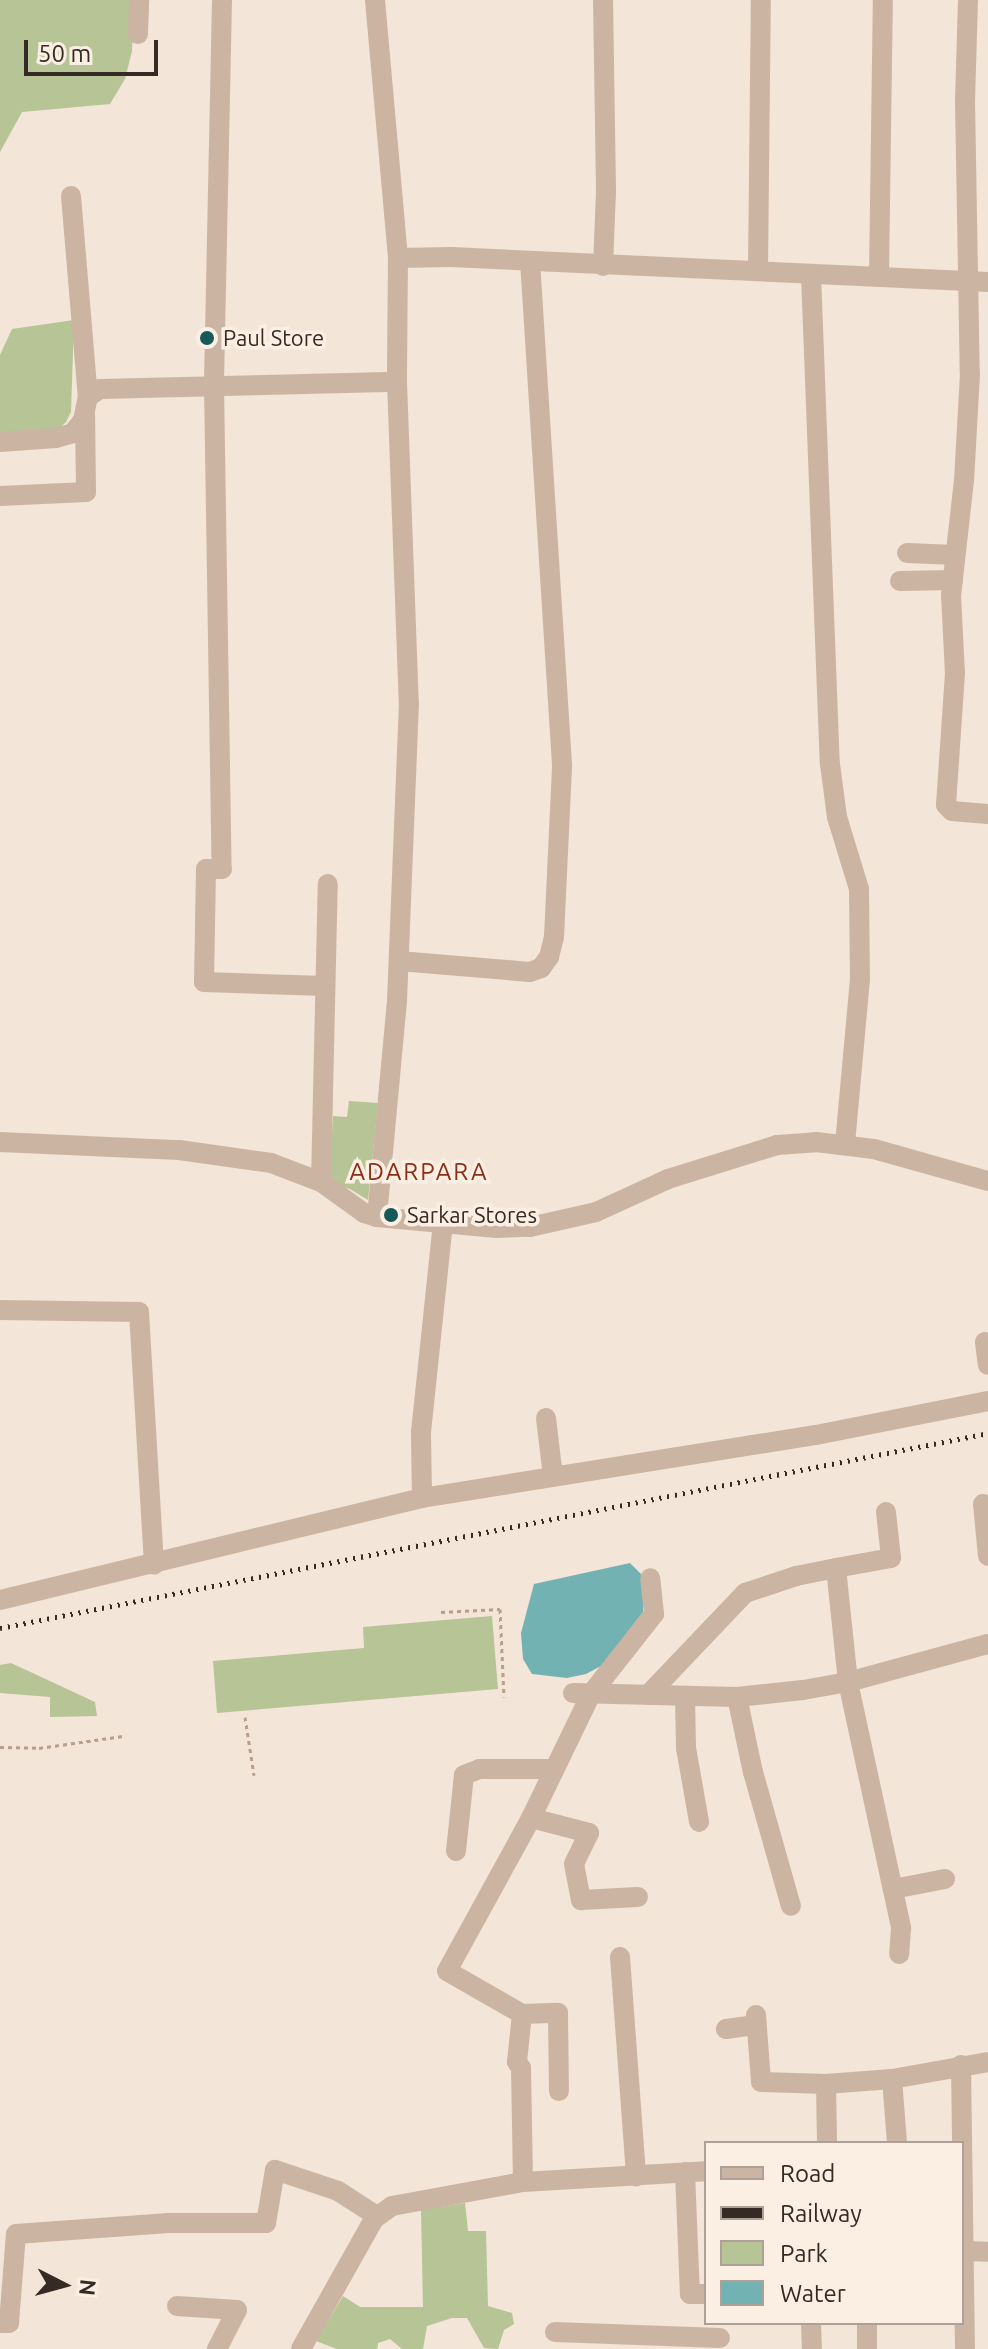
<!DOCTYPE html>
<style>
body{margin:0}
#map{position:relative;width:988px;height:2349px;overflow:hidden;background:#f3e5d7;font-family:Ubuntu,sans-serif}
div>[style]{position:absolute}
.green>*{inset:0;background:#b6c496}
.water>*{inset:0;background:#73b2b3}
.path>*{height:3px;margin-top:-1.5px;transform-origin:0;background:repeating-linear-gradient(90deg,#b89e8c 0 4px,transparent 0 8px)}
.minor>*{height:20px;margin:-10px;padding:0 10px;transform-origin:10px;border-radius:10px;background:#ccb4a2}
.rail>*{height:5px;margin-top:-2.5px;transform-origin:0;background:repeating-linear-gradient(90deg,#362a25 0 2px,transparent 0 8px)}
.dots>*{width:22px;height:22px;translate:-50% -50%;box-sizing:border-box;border:4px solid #fbefe4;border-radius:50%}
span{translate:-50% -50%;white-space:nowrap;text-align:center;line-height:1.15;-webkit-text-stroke:7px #fbefe4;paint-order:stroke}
.poi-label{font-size:22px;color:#362a25}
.left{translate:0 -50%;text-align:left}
.neighbourhood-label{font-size:24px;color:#8d2f16;letter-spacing:2px}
.legend{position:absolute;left:704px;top:2141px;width:260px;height:184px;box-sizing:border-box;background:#fbefe4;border:2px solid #aca098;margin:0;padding:10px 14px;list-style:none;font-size:24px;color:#362a25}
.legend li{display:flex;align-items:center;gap:16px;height:40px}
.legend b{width:40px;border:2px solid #aca098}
.north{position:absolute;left:24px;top:2245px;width:80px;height:80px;-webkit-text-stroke:6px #fbefe4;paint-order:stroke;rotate:96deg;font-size:22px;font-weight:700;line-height:32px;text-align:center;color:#362a25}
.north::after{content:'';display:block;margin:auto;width:28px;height:36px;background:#362a25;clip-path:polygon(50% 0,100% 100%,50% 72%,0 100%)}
.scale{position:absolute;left:24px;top:40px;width:134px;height:36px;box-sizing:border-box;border:4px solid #362a25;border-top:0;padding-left:10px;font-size:24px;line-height:28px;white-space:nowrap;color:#362a25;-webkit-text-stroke:6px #fbefe4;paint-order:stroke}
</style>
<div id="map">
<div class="green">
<i style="clip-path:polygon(0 0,134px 0,132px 51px,125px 79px,110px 104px,22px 112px,0 152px)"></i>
<i style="clip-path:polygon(74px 320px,71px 412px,66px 422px,58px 430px,0 435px,0 355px,12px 329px)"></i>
<i style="clip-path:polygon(349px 1101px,378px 1103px,368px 1200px,350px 1189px,329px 1183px,333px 1116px,347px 1117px)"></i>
<i style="clip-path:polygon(492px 1616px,498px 1689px,217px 1713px,213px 1661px,364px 1648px,363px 1627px)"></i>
<i style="clip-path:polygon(11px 1663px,95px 1702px,97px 1716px,50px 1717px,50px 1697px,0 1693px,0 1665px)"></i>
<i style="clip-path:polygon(465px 2203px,468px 2231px,486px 2231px,488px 2306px,512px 2313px,514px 2324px,504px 2330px,498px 2349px,484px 2348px,467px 2318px,452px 2318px,427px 2326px,423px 2349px,402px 2349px,390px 2339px,378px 2343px,377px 2349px,337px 2349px,316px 2341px,343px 2296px,360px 2307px,423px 2307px,421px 2210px)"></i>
</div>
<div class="water">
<i style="clip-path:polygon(630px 1563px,643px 1576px,643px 1612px,603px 1665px,586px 1674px,567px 1678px,532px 1674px,523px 1659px,521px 1633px,534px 1584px)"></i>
</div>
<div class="path">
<i style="left:441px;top:1612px;width:59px;rotate:-2.9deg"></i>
<i style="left:500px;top:1609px;width:88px;rotate:87.4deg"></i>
<i style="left:245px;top:1717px;width:59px;rotate:81.2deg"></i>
<i style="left:0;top:1747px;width:39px;rotate:1deg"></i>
<i style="left:39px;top:1748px;width:85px;rotate:-8.1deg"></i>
</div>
<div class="minor">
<i style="left:222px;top:0;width:385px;rotate:91.2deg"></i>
<i style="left:214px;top:385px;width:484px;rotate:89.1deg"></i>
<i style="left:222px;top:869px;width:16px;rotate:180deg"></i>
<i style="left:206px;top:869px;width:113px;rotate:91deg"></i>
<i style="left:204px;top:982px;width:121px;rotate:1.9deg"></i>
<i style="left:375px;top:0;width:259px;rotate:84.9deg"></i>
<i style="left:398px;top:258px;width:124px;rotate:90.5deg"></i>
<i style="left:397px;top:382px;width:320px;rotate:87.9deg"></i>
<i style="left:409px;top:702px;width:299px;rotate:92.3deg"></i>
<i style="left:397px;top:1001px;width:217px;rotate:95.3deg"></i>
<i style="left:968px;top:0;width:101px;rotate:91.7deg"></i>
<i style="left:965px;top:101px;width:273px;rotate:89deg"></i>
<i style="left:970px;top:374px;width:106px;rotate:93.2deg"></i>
<i style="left:964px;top:480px;width:116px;rotate:96.4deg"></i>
<i style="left:951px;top:595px;width:78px;rotate:87.1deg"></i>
<i style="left:955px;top:673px;width:132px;rotate:93.9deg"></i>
<i style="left:946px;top:805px;width:8px;rotate:45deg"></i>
<i style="left:952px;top:811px;width:36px;rotate:5deg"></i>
<i style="left:138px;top:34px;width:34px;rotate:-88deg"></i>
<i style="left:71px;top:196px;width:202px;rotate:85.2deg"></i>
<i style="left:398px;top:258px;width:53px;rotate:-1.1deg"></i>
<i style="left:451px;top:257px;width:538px;rotate:2.67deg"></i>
<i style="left:603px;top:266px;width:76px;rotate:-87.7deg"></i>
<i style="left:606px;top:190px;width:190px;rotate:-90.9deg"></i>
<i style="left:758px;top:270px;width:270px;rotate:-89.4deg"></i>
<i style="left:811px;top:275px;width:489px;rotate:87.8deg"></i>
<i style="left:830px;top:764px;width:53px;rotate:82.5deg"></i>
<i style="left:837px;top:817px;width:75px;rotate:73deg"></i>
<i style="left:859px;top:889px;width:90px;rotate:89.4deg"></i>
<i style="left:860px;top:979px;width:166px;rotate:95.2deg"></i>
<i style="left:879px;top:276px;width:276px;rotate:-89.2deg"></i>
<i style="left:0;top:442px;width:56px;rotate:-4.1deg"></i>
<i style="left:56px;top:438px;width:18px;rotate:-16deg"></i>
<i style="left:73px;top:433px;width:16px;rotate:-52deg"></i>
<i style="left:83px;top:420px;width:24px;rotate:-78deg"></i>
<i style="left:88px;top:397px;width:14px;rotate:-34deg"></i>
<i style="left:100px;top:389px;width:297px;rotate:-1.4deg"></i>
<i style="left:0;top:496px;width:86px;rotate:-2.7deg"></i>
<i style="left:86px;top:492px;width:77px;rotate:-90.7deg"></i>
<i style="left:907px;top:553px;width:48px;rotate:2.4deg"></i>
<i style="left:900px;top:581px;width:53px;rotate:-1.1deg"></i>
<i style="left:399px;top:961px;width:131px;rotate:4.8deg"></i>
<i style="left:530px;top:972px;width:12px;rotate:-20deg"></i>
<i style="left:541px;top:968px;width:14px;rotate:-54deg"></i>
<i style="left:549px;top:957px;width:21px;rotate:-76deg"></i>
<i style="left:554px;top:937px;width:172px;rotate:-87.3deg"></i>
<i style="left:562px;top:765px;width:505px;rotate:-93.63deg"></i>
<i style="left:0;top:1142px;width:179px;rotate:2.6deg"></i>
<i style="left:179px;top:1150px;width:93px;rotate:8deg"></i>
<i style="left:271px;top:1163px;width:53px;rotate:20.8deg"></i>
<i style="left:321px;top:1182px;width:53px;rotate:35.8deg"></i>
<i style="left:364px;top:1213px;width:14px;rotate:17deg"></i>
<i style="left:377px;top:1217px;width:120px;rotate:5.3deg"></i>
<i style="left:496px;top:1228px;width:34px;rotate:-2deg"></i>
<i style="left:530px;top:1227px;width:68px;rotate:-12.8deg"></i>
<i style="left:596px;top:1212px;width:79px;rotate:-24.6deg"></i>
<i style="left:668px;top:1179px;width:114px;rotate:-17.3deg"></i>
<i style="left:777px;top:1145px;width:39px;rotate:-4deg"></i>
<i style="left:816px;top:1142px;width:58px;rotate:6.9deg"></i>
<i style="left:874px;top:1149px;width:118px;rotate:15.7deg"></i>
<i style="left:321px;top:1182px;width:298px;rotate:-88.7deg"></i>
<i style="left:0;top:1310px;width:139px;rotate:0.8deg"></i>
<i style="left:139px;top:1312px;width:253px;rotate:86.6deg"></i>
<i style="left:985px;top:1342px;width:23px;rotate:83deg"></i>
<i style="left:546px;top:1418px;width:59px;rotate:83.2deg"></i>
<i style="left:422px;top:1498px;width:66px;rotate:-90.9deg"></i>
<i style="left:421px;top:1432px;width:211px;rotate:-84deg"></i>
<i style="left:983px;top:1504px;width:52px;rotate:84.5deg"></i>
<i style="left:886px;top:1512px;width:46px;rotate:83.8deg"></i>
<i style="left:891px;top:1558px;width:56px;rotate:169.7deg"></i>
<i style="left:836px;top:1568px;width:115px;rotate:84deg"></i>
<i style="left:848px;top:1682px;width:252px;rotate:77.8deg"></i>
<i style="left:901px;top:1928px;width:26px;rotate:94deg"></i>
<i style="left:0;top:1600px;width:434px;rotate:-13.6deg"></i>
<i style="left:422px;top:1498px;width:399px;rotate:-9.1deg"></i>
<i style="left:816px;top:1435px;width:175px;rotate:-11.2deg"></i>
<i style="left:573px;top:1693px;width:164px;rotate:1.4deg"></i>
<i style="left:737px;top:1697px;width:66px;rotate:-6.1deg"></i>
<i style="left:803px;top:1690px;width:46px;rotate:-10.1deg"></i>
<i style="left:848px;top:1682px;width:145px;rotate:-15.2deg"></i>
<i style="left:648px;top:1695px;width:141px;rotate:-46.4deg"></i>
<i style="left:745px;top:1593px;width:54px;rotate:-18.4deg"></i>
<i style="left:796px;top:1576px;width:41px;rotate:-11.3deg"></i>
<i style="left:685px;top:1696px;width:52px;rotate:88.9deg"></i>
<i style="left:686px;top:1748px;width:75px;rotate:80deg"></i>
<i style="left:737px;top:1697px;width:77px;rotate:78deg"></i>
<i style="left:753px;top:1772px;width:139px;rotate:74.2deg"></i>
<i style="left:531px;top:1818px;width:60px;rotate:14.5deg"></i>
<i style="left:589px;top:1833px;width:34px;rotate:116deg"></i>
<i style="left:574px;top:1864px;width:37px;rotate:79deg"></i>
<i style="left:581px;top:1900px;width:57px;rotate:-3deg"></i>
<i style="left:456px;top:1851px;width:76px;rotate:-84deg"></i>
<i style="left:464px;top:1775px;width:17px;rotate:-21deg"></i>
<i style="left:480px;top:1769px;width:74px"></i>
<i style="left:893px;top:1889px;width:53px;rotate:-10.9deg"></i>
<i style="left:620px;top:1957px;width:220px;rotate:85.8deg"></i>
<i style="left:522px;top:2014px;width:36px;rotate:-2deg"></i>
<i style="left:558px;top:2013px;width:78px;rotate:89.3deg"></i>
<i style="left:756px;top:2015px;width:67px;rotate:85.7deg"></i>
<i style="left:761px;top:2082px;width:65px;rotate:1.8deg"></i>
<i style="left:826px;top:2084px;width:66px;rotate:-4.3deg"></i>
<i style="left:892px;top:2079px;width:97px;rotate:-10deg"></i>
<i style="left:726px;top:2029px;width:30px;rotate:-8deg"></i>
<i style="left:961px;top:2065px;width:284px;rotate:89.2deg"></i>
<i style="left:892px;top:2079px;width:64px;rotate:85.5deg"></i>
<i style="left:826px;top:2084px;width:59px;rotate:89deg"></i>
<i style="left:685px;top:2172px;width:122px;rotate:87.7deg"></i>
<i style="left:690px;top:2294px;width:16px"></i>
<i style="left:523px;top:2182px;width:114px;rotate:-91deg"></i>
<i style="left:521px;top:2068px;width:7px;rotate:-124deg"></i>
<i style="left:517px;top:2062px;width:48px;rotate:-84.1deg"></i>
<i style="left:522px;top:2014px;width:86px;rotate:-150.2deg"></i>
<i style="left:447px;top:1971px;width:175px;rotate:-61.2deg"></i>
<i style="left:531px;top:1818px;width:138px;rotate:-64.2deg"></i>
<i style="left:591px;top:1694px;width:102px;rotate:-51.8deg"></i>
<i style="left:654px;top:1614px;width:36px;rotate:-96deg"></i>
<i style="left:964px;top:2251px;width:24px;rotate:2deg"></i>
<i style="left:177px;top:2306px;width:60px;rotate:3.8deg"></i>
<i style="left:237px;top:2310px;width:44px;rotate:117.1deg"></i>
<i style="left:0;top:2323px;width:9px"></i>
<i style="left:9px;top:2323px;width:89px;rotate:-85.5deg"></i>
<i style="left:16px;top:2234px;width:153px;rotate:-4.1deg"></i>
<i style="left:169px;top:2223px;width:97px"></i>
<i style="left:266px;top:2223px;width:54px;rotate:-80.4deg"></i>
<i style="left:275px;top:2170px;width:66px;rotate:18.4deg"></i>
<i style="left:338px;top:2191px;width:46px;rotate:32.7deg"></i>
<i style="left:811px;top:2323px;width:26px;rotate:88deg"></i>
<i style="left:555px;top:2332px;width:165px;rotate:2.1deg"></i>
<i style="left:301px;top:2349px;width:149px;rotate:-60.7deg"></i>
<i style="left:374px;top:2219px;width:22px;rotate:-36deg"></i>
<i style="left:392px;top:2206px;width:133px;rotate:-10.4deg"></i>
<i style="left:523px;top:2182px;width:183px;rotate:-3.4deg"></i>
<i style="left:867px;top:2349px;width:26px;rotate:-90deg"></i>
</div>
<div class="rail">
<i style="left:0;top:1628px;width:1007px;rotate:-11.16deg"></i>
</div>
<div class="dots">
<i style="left:207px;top:338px;background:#17595b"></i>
<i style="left:391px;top:1215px;background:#17595b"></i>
</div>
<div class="poi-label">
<span class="left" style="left:223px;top:338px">Paul Store</span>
<span class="left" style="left:407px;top:1215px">Sarkar Stores</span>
</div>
<div class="neighbourhood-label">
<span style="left:419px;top:1172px">ADARPARA</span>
</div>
<ul class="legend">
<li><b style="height:10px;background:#ccb4a2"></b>Road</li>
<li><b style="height:10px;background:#362a25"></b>Railway</li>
<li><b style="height:22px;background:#b6c496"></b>Park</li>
<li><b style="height:22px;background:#73b2b3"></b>Water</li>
</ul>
<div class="north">N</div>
<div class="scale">50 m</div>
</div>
